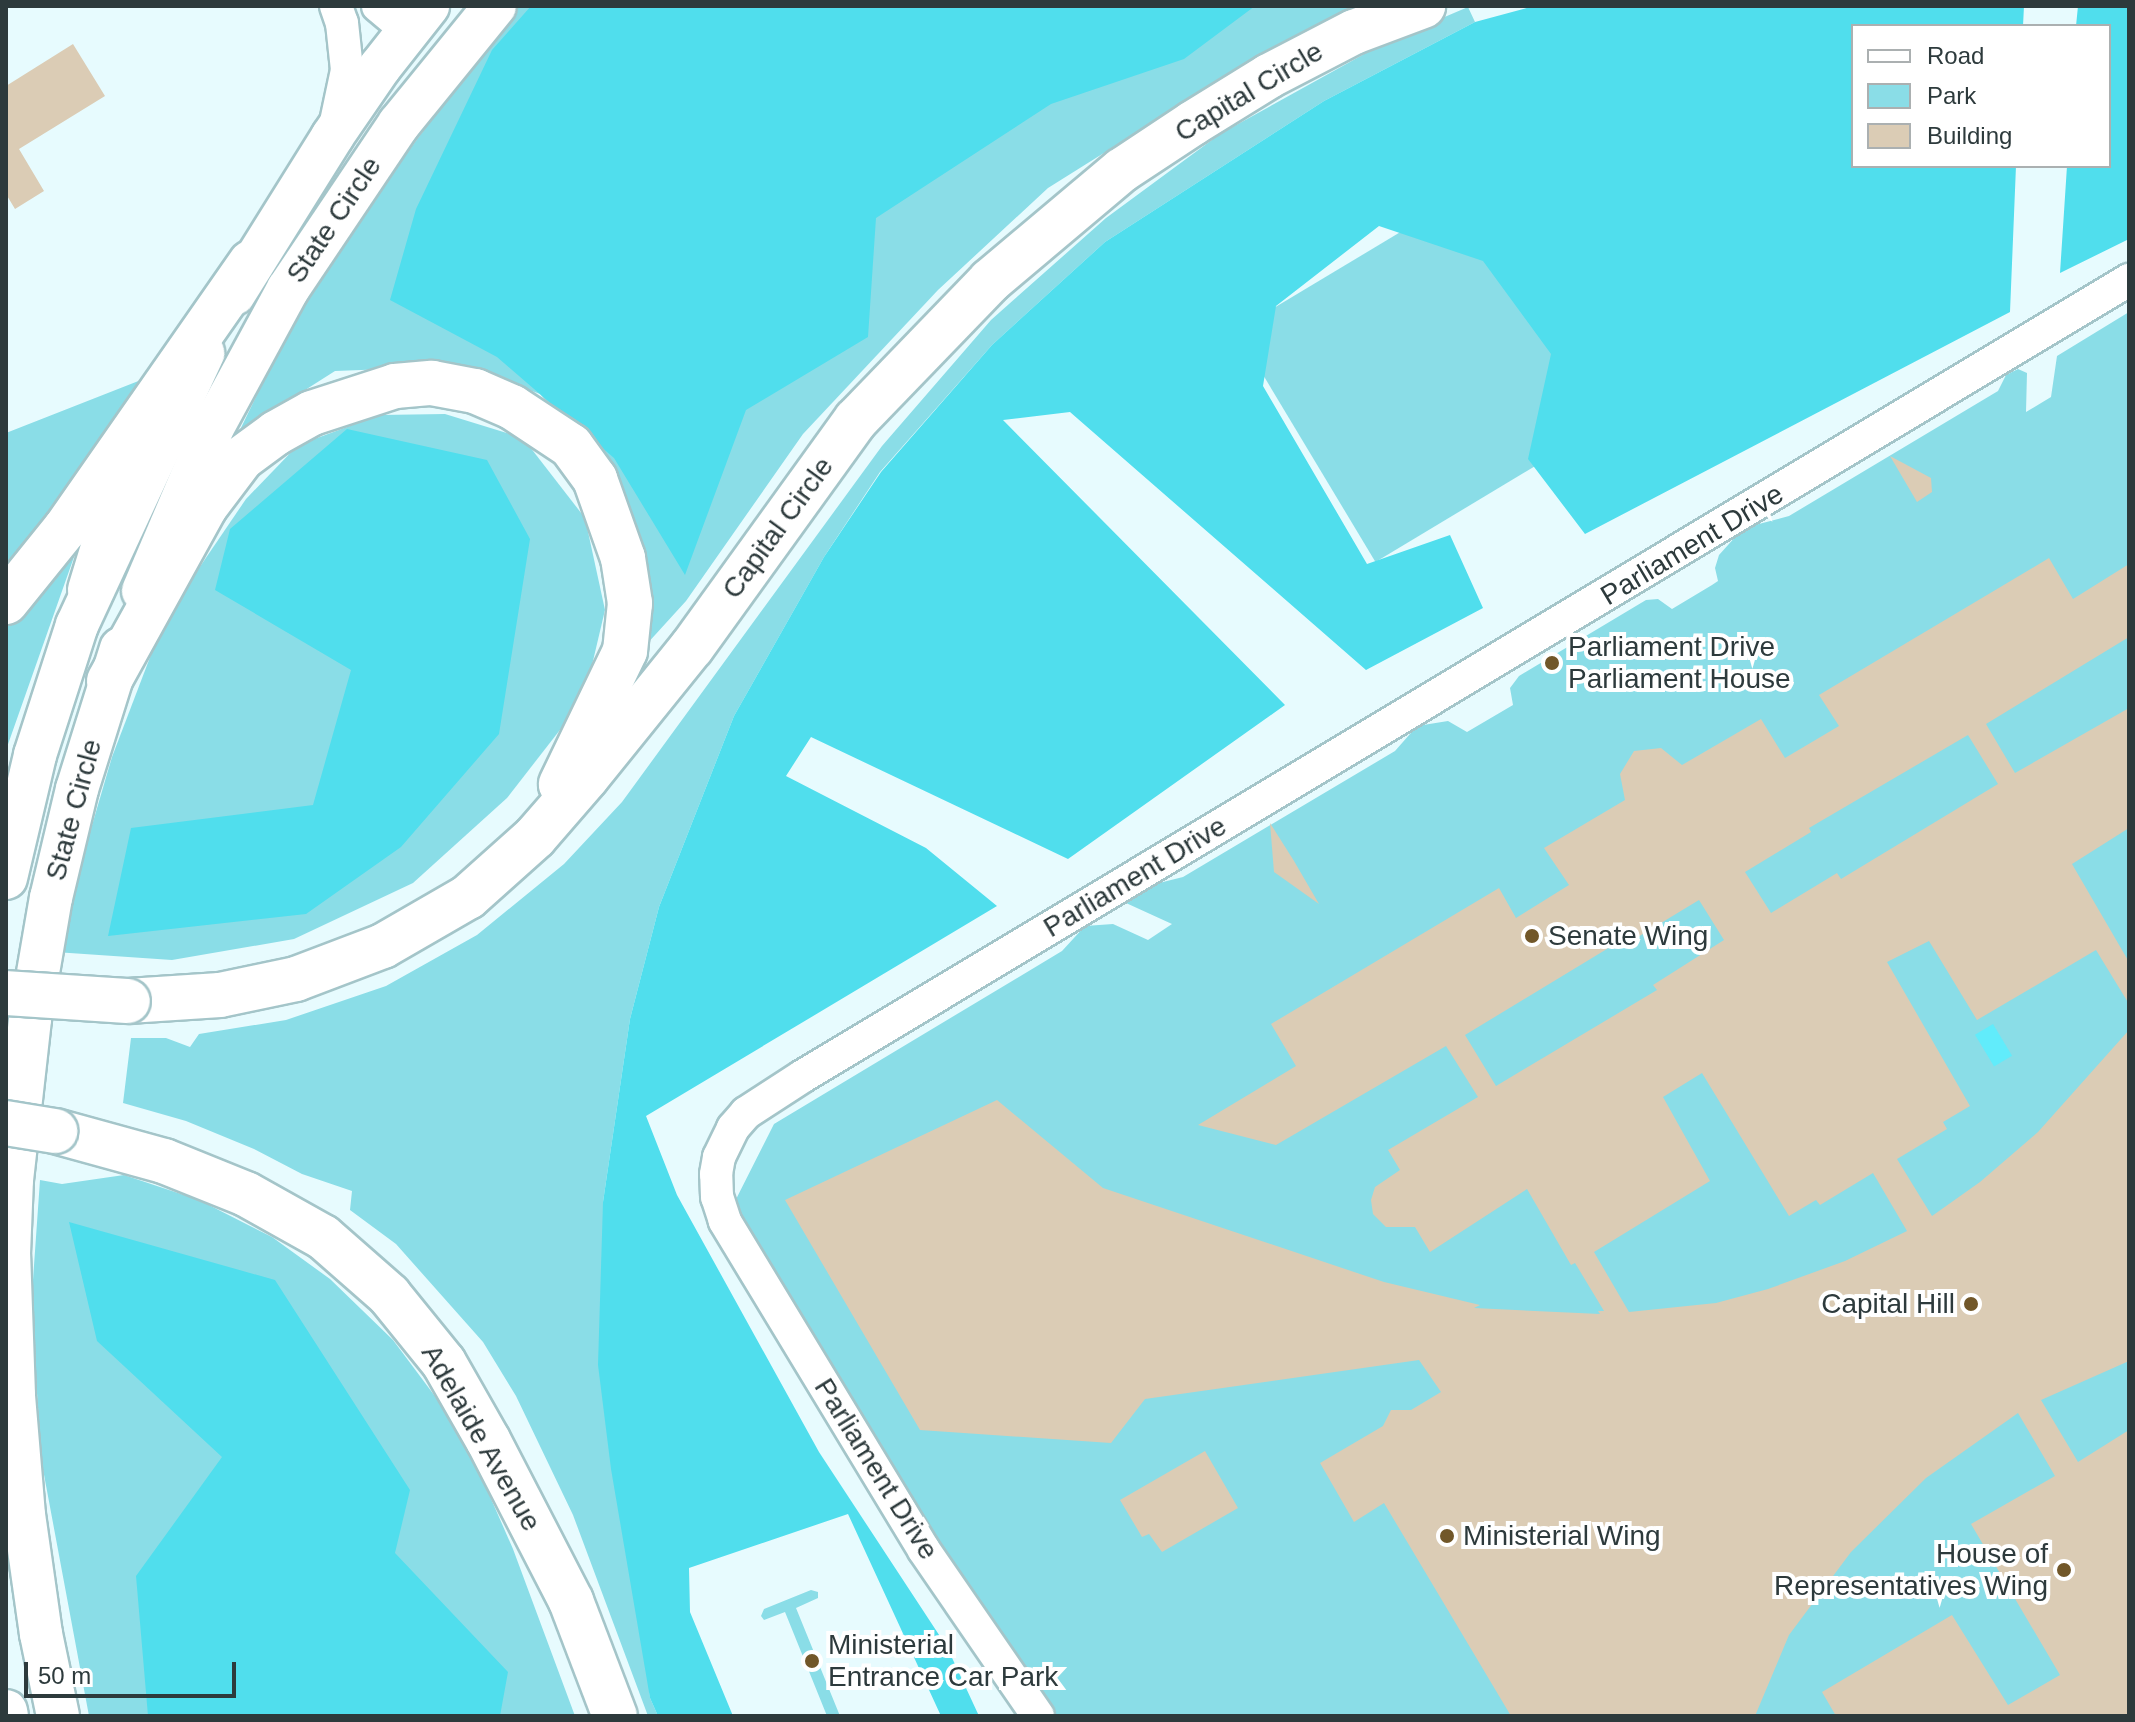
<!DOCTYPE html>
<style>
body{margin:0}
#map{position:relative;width:2135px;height:1722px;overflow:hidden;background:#e7fbfe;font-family:Helvetica,sans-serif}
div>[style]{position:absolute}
.green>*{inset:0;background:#8adde7;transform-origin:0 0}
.forest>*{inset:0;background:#50deed}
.water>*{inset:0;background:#61ecfb;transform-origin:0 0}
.building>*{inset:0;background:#dbccb5}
.roads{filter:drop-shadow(2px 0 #a4c5c9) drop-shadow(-2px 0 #a4c5c9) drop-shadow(0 2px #a4c5c9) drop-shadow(0 -2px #a4c5c9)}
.minor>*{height:32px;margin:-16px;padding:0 16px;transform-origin:16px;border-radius:16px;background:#fff}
.major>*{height:42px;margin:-21px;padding:0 21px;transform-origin:21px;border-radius:21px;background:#fff}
.highway>*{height:44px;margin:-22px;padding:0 22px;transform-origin:22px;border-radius:22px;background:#fff}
.bridges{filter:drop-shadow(2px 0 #a4c5c9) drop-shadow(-2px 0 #a4c5c9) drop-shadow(0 2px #a4c5c9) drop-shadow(0 -2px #a4c5c9)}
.highway-bridge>*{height:44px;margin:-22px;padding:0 22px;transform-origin:22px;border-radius:22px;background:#fff}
.dots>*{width:22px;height:22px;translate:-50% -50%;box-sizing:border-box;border:4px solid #fff;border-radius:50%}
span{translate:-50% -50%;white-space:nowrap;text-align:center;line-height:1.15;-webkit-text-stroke:8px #fff;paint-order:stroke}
.street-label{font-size:28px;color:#2d3a3c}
.poi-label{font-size:28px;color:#2d3a3c}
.left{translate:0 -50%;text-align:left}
.right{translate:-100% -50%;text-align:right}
.frame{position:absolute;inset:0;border:8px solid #2d3a3c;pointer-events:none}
.legend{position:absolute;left:1851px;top:24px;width:260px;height:144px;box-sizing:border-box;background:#fff;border:2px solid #abb0b1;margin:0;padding:10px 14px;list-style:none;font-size:24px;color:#2d3a3c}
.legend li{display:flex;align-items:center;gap:16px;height:40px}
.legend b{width:40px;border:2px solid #abb0b1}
.scale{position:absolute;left:24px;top:1662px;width:212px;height:36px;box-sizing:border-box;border:4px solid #2d3a3c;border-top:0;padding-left:10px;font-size:24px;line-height:28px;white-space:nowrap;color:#2d3a3c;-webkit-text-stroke:6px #fff;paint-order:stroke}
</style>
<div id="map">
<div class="green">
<i style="clip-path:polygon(516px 6px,1360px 6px,1206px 89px,1048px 188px,938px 290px,803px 434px,686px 601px,645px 646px,618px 485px,540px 394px,466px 366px,335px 371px,239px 432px,280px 347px,358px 219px)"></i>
<i style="clip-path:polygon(1468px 7px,1475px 22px,1324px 101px,1105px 242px,992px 345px,880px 472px,824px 557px,734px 716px,659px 907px,630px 1019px,603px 1202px,650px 1698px,658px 1716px,648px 1716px,573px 1515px,516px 1396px,483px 1342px,396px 1244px,350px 1210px,352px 1191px,302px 1174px,254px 1149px,186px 1121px,123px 1103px,131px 1038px,166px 1038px,190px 1047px,199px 1034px,286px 1020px,386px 986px,477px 935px,564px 864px,622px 802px,882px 446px,991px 320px,1106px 218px,1220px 134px,1386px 42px)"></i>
<i style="left:1467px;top:192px;width:270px;height:269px;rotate:59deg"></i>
<i style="clip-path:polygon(2129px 312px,2129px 1716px,1040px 1716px,725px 1221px,774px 1124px,1062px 951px,1085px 926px,1113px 924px,1148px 940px,1172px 924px,1126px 903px,1126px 899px,1151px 885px,1183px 877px,1395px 751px,1417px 726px,1448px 721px,1467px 732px,1513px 705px,1510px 688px,1519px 676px,1646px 600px,1658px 599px,1672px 609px,1712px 585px,1718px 581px,1715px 568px,1719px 555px,1737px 535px,1755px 525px,1789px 516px,1998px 391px,2006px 375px,2018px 369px,2027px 373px,2026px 412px,2051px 397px,2057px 356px)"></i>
<i style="clip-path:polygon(141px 380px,69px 484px,74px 557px,6px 750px,6px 433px)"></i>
<i style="clip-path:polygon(445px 414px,523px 438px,585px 518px,605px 610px,584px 699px,507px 798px,413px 883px,294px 939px,172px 960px,55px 952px,112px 757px,165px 618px,246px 499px,298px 445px,380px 415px)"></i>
<i style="clip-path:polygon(124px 1175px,199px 1200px,272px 1237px,330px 1279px,393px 1340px,443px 1407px,481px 1476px,513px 1549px,575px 1716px,89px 1716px,42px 1464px,31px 1308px,40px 1180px,62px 1184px)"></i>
<i style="clip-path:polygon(811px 1590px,818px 1592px,818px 1598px,796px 1608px,840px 1716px,827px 1716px,785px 1612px,764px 1620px,761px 1616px,764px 1609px)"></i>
</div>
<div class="forest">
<i style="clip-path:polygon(531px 6px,1255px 6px,1184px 59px,1051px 104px,876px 218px,868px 337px,746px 410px,685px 575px,614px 458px,497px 357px,390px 300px,416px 209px,492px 50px)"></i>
<i style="clip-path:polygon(1534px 6px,2024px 6px,2023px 26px,1853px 26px,1853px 166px,2016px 166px,2010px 312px,1585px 534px,1528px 459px,1551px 354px,1483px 261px,1379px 226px,1276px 306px,1263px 386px,1367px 564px,1450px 535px,1483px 608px,1366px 670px,1070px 412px,1003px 420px,1285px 705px,1068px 859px,811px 737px,786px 776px,926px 848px,997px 906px,646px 1116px,677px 1195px,819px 1452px,947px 1647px,979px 1716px,941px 1716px,848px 1514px,689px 1568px,690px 1612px,733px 1716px,658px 1716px,650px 1698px,611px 1469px,598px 1365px,603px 1202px,630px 1019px,659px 907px,734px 716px,824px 557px,881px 472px,992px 345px,1105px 242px,1324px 101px,1475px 22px)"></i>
<i style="clip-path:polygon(2078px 6px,2129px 6px,2129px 239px,2060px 273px,2067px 166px,2109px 166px,2109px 26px,2076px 26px)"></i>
<i style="clip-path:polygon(347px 429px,487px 460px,530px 539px,499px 734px,401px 847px,306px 914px,108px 936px,131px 828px,313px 805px,351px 670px,215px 590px,230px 529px)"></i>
<i style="clip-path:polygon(69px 1222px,275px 1280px,410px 1490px,395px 1553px,508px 1672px,500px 1716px,148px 1716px,136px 1576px,222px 1457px,97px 1341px)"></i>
</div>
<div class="water">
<i style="left:1993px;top:1024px;width:37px;height:21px;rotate:59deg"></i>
</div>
<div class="building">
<i style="clip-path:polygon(73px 44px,105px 96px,19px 149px,44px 191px,15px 209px,6px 194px,6px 86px)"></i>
<i style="clip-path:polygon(1890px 456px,1931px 478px,1932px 492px,1917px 502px)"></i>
<i style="clip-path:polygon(evenodd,2049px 558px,2073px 599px,2129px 564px,2129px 637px,1986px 724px,2015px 773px,2129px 708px,2129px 828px,2072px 864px,2129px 962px,2129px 1004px,2096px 950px,1977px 1020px,1929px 941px,1887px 962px,1970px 1106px,1943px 1122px,1947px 1129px,1897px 1159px,1932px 1216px,1980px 1182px,2038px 1132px,2129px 1030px,2129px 1361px,2041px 1400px,2078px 1462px,2129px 1430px,2129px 1716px,1836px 1716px,1822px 1692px,1952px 1615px,2008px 1705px,2060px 1675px,1971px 1524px,2055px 1476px,2018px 1413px,1926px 1478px,1851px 1552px,1789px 1635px,1755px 1716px,1511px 1716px,1384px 1503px,1354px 1522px,1320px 1463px,1383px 1426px,1391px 1410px,1411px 1410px,1441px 1392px,1419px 1360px,1145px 1399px,1111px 1443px,920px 1430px,785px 1200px,997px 1100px,1103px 1188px,1384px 1282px,1480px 1305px,1474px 1308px,1600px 1314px,1598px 1311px,1604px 1311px,1575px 1263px,1571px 1265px,1527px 1189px,1430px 1252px,1415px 1227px,1386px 1227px,1373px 1214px,1371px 1200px,1375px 1187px,1400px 1170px,1388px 1150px,1478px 1097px,1446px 1046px,1276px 1145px,1198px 1125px,1296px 1066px,1271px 1024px,1499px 888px,1516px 918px,1569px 885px,1544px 848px,1625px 800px,1620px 774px,1634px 751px,1661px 748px,1682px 765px,1761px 719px,1785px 758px,1839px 726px,1819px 695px,2049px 558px,1968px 735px,1998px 784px,1841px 879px,1837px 873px,1771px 913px,1745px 872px,1811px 832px,1809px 828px,1968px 735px,2049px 558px,1699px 900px,1724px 940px,1653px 985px,1657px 990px,1496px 1086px,1465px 1035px,1625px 938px,1628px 943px,1699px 900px,2049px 558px,1702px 1073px,1789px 1216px,1816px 1200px,1820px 1205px,1873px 1173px,1907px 1231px,1845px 1261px,1768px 1289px,1716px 1303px,1629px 1312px,1594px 1252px,1710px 1181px,1663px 1097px,1702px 1073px)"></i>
<i style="clip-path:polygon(1270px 823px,1294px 861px,1319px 904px,1274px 872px)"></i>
<i style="clip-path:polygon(1205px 1451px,1238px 1508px,1162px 1552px,1149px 1534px,1142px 1537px,1120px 1500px)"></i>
</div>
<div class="roads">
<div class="minor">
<i style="left:336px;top:6px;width:18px;rotate:71deg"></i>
<i style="left:342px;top:23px;width:47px;rotate:83.9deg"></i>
<i style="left:347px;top:70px;width:53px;rotate:101.9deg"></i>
<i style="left:378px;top:6px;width:39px;rotate:40deg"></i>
<i style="left:1038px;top:1716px;width:201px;rotate:-124.5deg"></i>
<i style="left:924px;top:1550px;width:385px;rotate:-121.2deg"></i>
<i style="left:725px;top:1221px;width:25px;rotate:-108deg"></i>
<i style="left:717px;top:1197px;width:23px;rotate:-92deg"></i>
<i style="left:716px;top:1174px;width:17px;rotate:-80deg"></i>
<i style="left:719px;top:1157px;width:32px;rotate:-64deg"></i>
<i style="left:733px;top:1128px;width:20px;rotate:-49deg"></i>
<i style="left:746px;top:1113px;width:68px;rotate:-33deg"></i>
<i style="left:803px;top:1076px;width:1547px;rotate:-30.98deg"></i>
</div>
<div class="major">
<i style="left:234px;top:294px;width:185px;rotate:-58deg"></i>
<i style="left:332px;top:137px;width:85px;rotate:-55.6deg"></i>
<i style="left:380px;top:67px;width:78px;rotate:-51.8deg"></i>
<i style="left:143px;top:591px;width:176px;rotate:-66.9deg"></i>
<i style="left:212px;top:429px;width:159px;rotate:-61.5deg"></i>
<i style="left:288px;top:289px;width:199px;rotate:-56.1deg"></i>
<i style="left:399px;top:124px;width:152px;rotate:-50.9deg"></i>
<i style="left:6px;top:878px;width:126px;rotate:-76.7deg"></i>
<i style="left:35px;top:755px;width:137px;rotate:-72.1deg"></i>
<i style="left:77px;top:625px;width:300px;rotate:-65.1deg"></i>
<i style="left:6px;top:1711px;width:5px;rotate:79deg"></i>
<i style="left:58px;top:1716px;width:84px;rotate:-101.7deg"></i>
<i style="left:41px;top:1634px;width:120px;rotate:-98.1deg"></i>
<i style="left:24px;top:1515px;width:120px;rotate:-94.8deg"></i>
<i style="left:14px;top:1395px;width:141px;rotate:-92deg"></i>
<i style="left:9px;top:1254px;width:74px;rotate:-87.7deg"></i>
<i style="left:12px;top:1180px;width:162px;rotate:-83.6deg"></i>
<i style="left:30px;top:1019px;width:123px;rotate:-80.2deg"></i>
<i style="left:51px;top:898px;width:112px;rotate:-76.6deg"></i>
<i style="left:77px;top:789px;width:147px;rotate:-72.6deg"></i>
</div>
<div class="highway">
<i style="left:90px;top:590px;width:72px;rotate:-73.1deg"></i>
<i style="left:111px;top:521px;width:49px;rotate:-87.7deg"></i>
<i style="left:113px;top:472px;width:16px;rotate:-76deg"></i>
<i style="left:6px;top:602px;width:94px;rotate:-51.1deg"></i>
<i style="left:65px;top:529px;width:325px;rotate:-55.1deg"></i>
<i style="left:109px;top:681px;width:199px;rotate:-61.1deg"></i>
<i style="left:205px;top:507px;width:61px;rotate:-52.9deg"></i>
<i style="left:242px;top:458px;width:42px;rotate:-36.3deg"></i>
<i style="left:276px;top:433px;width:41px;rotate:-29.1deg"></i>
<i style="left:312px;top:413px;width:87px;rotate:-18deg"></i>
<i style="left:395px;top:386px;width:37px;rotate:-5deg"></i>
<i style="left:432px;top:383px;width:44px;rotate:10.5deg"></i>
<i style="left:475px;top:391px;width:40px;rotate:23.4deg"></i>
<i style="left:512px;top:407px;width:71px;rotate:33.5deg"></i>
<i style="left:571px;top:446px;width:41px;rotate:54deg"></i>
<i style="left:595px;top:479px;width:84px;rotate:70.5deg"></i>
<i style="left:623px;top:558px;width:46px;rotate:81.2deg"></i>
<i style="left:630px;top:603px;width:48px;rotate:95.9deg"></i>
<i style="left:625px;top:651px;width:148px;rotate:115.7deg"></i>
<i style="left:128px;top:1001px;width:92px;rotate:-3.7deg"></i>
<i style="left:220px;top:995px;width:78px;rotate:-11.9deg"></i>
<i style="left:296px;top:979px;width:93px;rotate:-20.8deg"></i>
<i style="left:383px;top:946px;width:98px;rotate:-30deg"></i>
<i style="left:468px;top:897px;width:90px;rotate:-41.8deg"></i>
<i style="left:535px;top:837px;width:79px;rotate:-49.1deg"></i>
<i style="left:587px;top:777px;width:167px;rotate:-51.1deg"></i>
<i style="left:692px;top:647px;width:280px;rotate:-54.2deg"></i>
<i style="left:856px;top:420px;width:193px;rotate:-46deg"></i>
<i style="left:990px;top:281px;width:172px;rotate:-40.1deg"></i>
<i style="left:1122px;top:170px;width:85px;rotate:-33.5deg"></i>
<i style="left:1193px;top:123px;width:89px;rotate:-31.7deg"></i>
<i style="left:1269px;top:76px;width:96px;rotate:-27.4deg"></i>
<i style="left:1354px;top:32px;width:74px;rotate:-20.6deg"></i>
<i style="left:55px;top:1131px;width:113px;rotate:15.4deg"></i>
<i style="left:164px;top:1161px;width:88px;rotate:21.9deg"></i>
<i style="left:246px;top:1194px;width:88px;rotate:29.2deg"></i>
<i style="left:323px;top:1237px;width:88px;rotate:41.3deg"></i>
<i style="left:389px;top:1295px;width:87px;rotate:51deg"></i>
<i style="left:444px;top:1363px;width:89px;rotate:60.3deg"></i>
<i style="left:488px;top:1440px;width:181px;rotate:62.7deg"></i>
<i style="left:571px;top:1601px;width:123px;rotate:69.1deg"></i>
</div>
</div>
<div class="bridges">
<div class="highway-bridge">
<i style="left:6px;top:993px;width:122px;rotate:3.8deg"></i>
<i style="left:6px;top:1123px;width:50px;rotate:9.3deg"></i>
</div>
</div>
<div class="dots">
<i style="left:1552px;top:663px;background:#715729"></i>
<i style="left:1532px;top:936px;background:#715729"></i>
<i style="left:1971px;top:1304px;background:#715729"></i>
<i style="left:1447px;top:1536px;background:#715729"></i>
<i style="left:2064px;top:1570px;background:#715729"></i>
<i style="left:812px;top:1661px;background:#715729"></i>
</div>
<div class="street-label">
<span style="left:1249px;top:92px;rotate:-31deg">Capital Circle</span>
<span style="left:334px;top:220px;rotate:-56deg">State Circle</span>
<span style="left:778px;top:528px;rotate:-54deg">Capital Circle</span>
<span style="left:1692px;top:545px;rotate:-31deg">Parliament Drive</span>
<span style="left:74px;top:810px;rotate:-75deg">State Circle</span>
<span style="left:1135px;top:877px;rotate:-31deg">Parliament Drive</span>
<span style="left:481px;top:1438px;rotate:60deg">Adelaide Avenue</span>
<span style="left:876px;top:1469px;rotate:58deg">Parliament Drive</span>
</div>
<div class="poi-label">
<span class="left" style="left:1568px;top:663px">Parliament Drive<br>Parliament House</span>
<span class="left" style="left:1548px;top:936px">Senate Wing</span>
<span class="right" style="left:1955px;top:1304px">Capital Hill</span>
<span class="left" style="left:1463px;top:1536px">Ministerial Wing</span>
<span class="right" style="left:2048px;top:1570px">House of<br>Representatives Wing</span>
<span class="left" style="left:828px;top:1661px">Ministerial<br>Entrance Car Park</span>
</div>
<div class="frame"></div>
<ul class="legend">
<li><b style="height:10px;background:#fff"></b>Road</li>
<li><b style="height:22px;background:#8adde7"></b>Park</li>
<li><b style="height:22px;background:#dbccb5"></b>Building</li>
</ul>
<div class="scale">50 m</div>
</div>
